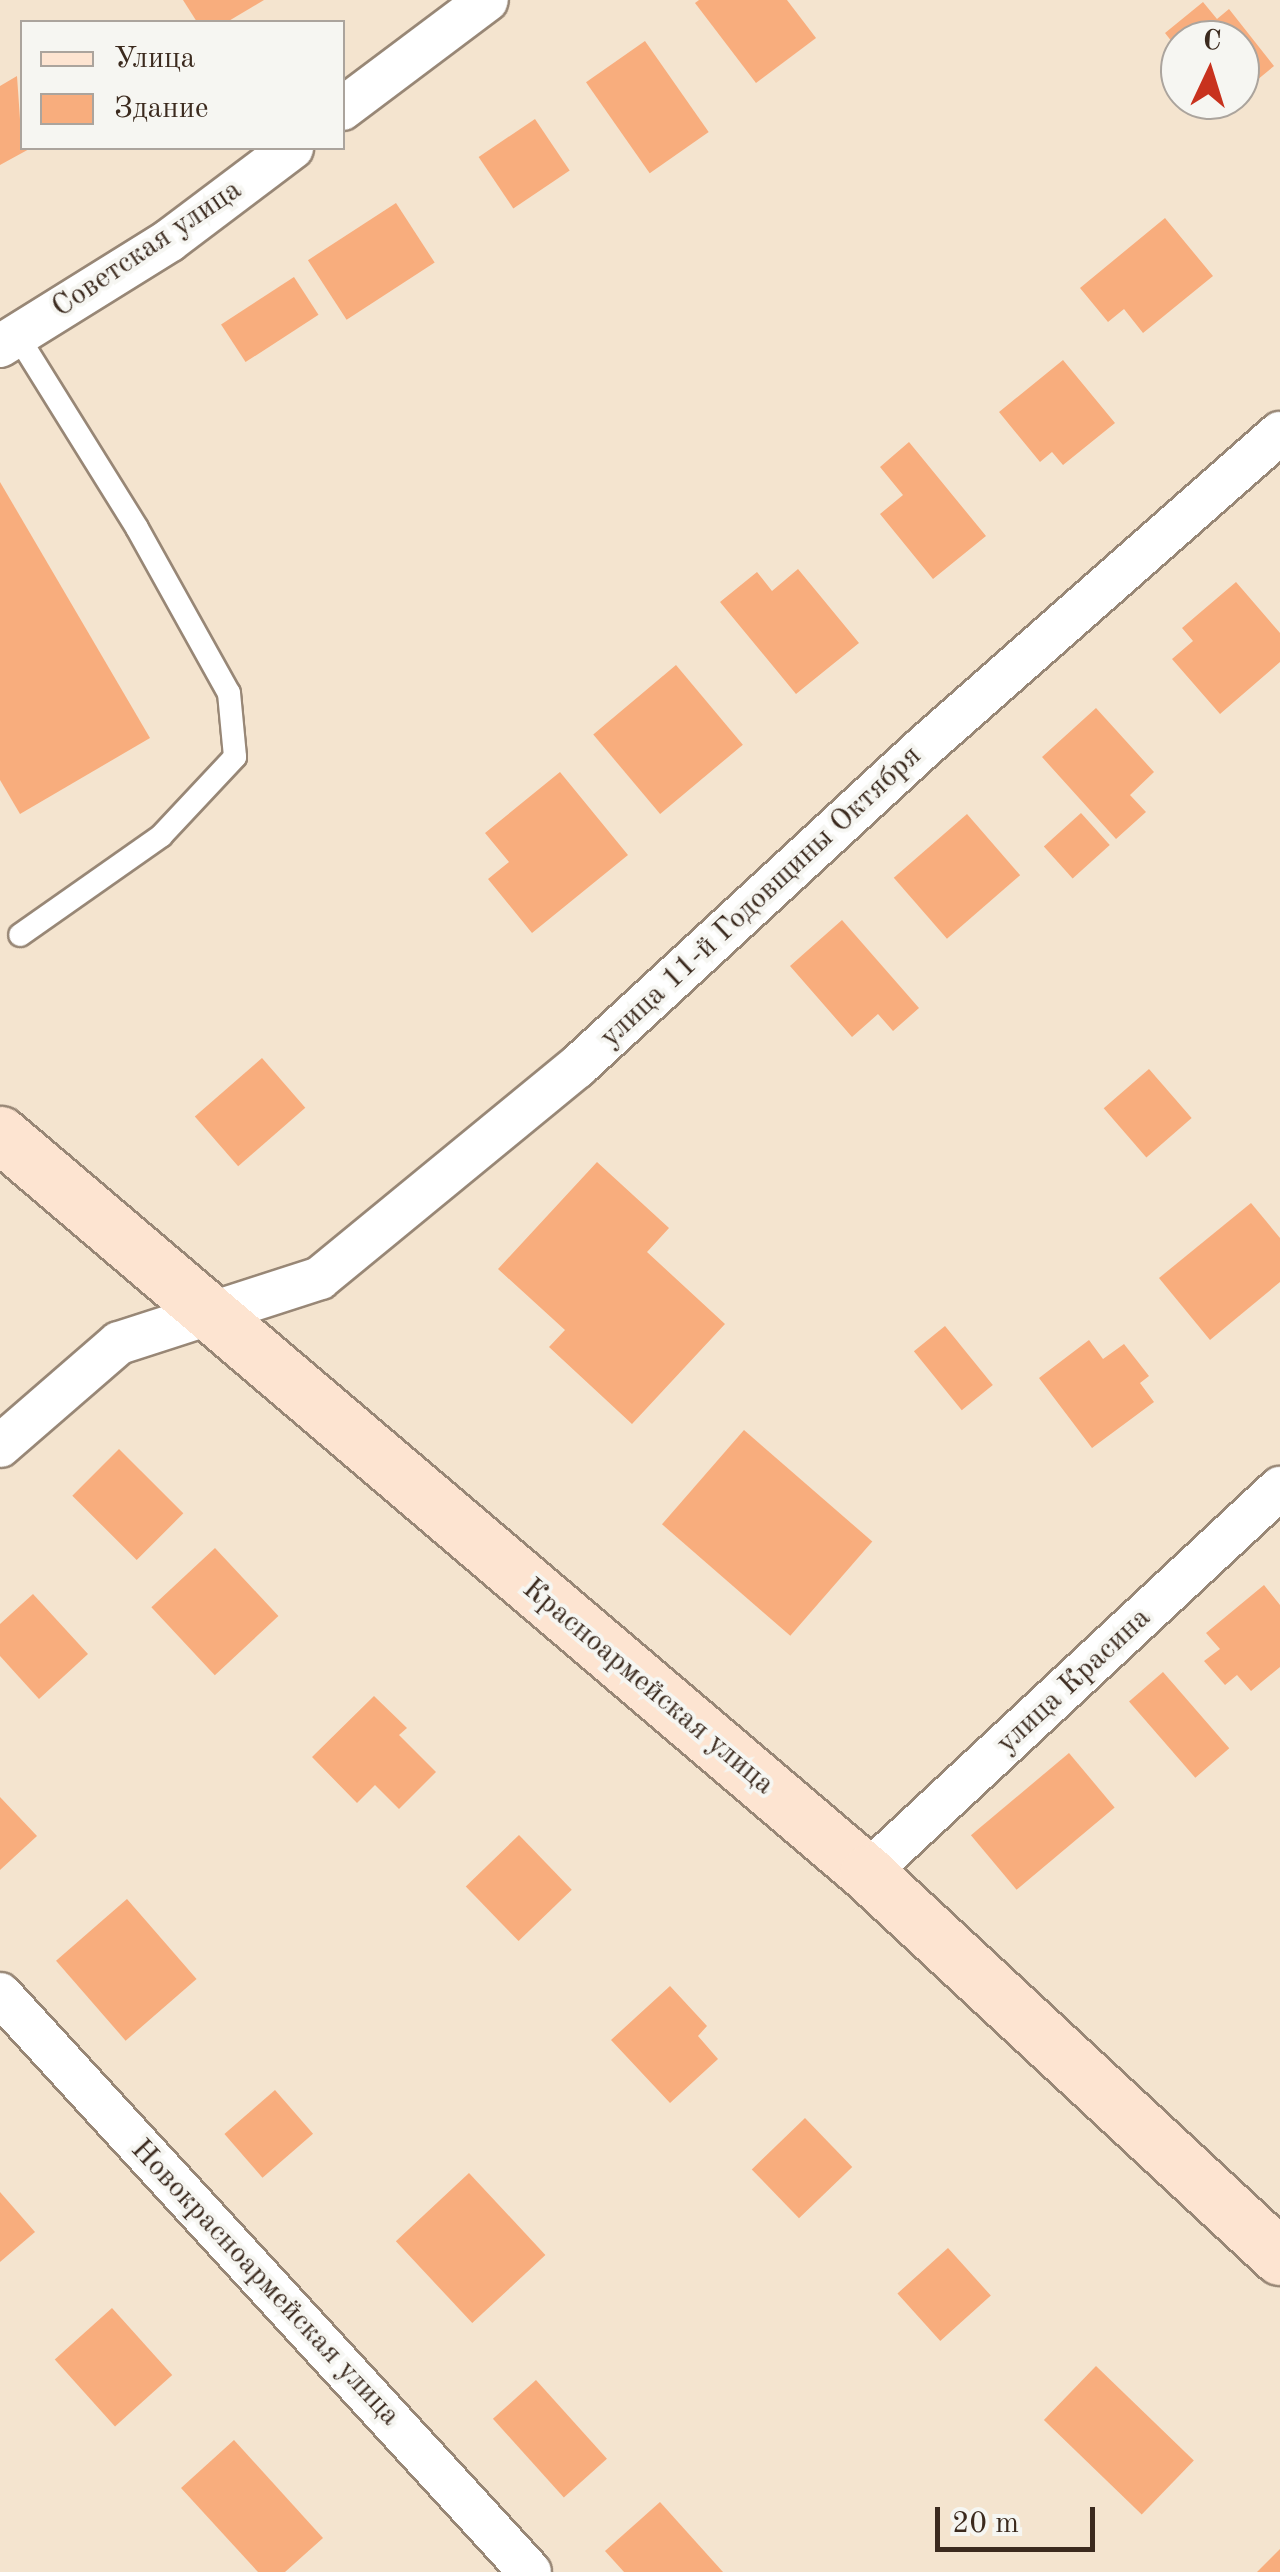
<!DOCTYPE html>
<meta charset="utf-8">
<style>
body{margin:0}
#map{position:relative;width:1280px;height:2572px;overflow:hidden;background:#f4e4cf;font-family:"Old Standard TT",serif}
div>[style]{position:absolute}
.building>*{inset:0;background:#f8ad7d;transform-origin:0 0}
.roads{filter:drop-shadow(2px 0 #988776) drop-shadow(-2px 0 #988776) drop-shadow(0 2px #988776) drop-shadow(0 -2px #988776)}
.lane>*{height:22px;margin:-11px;padding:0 11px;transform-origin:11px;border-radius:11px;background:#fff}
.street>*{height:42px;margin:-21px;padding:0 21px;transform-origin:21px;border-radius:21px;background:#fff}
.secondary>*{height:55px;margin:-27.5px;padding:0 27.5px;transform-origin:27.5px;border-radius:27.5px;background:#fde4d1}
span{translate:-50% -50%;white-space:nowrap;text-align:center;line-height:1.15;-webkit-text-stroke:8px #f6f6f2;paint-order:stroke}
.street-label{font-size:30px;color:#3b2a1e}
.legend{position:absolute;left:20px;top:20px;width:325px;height:130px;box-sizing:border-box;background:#f6f6f2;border:2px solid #aba49d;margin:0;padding:12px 18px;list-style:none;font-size:30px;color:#3b2a1e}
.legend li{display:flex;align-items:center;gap:20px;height:50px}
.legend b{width:50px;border:2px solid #aba49d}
.north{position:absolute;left:1160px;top:20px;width:100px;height:100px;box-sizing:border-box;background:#f6f6f2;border:2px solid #aba49d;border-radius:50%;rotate:4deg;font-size:28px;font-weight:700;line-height:40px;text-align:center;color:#3b2a1e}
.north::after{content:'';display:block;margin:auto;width:35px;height:45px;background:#c8321e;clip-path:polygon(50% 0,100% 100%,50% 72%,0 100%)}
.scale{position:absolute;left:935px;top:2507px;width:160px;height:45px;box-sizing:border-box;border:5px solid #3b2a1e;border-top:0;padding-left:12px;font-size:30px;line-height:35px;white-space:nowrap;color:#3b2a1e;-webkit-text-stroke:8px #f6f6f2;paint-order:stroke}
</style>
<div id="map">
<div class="building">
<i style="clip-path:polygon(183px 0,264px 0,227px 22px,197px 22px)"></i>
<i style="clip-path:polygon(699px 0,787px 0,816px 38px,756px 83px,695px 3px)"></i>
<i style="clip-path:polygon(1203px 2px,1217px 19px,1229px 9px,1274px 66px,1240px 94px,1240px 40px,1180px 40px,1180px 52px,1165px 33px)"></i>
<i style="left:645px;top:41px;width:111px;height:72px;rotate:55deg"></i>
<i style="clip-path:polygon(17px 76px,22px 148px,31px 148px,0 165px,0 86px)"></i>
<i style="left:535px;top:119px;width:62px;height:68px;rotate:56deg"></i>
<i style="left:396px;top:203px;width:71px;height:105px;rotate:57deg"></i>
<i style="clip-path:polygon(1165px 218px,1213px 276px,1143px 333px,1124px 309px,1108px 322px,1080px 288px)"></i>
<i style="left:294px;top:277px;width:45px;height:87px;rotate:57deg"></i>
<i style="clip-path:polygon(1063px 360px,1115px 423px,1063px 465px,1052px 452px,1040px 462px,999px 412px)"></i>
<i style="clip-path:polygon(909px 442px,986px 536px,933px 579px,880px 514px,903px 495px,880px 467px)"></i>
<i style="clip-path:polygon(0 482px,150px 738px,20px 814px,0 780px)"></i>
<i style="clip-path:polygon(798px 569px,859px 643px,796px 694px,720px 602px,757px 572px,772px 591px)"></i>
<i style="clip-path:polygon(1236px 582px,1280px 633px,1280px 662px,1220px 714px,1172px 659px,1193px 641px,1182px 628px)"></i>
<i style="left:676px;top:665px;width:104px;height:108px;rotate:50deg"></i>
<i style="clip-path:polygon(1096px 708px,1154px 772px,1130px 795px,1146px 812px,1116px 839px,1042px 757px)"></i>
<i style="clip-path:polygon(560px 772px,628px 855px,532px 933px,488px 879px,509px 862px,485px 833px)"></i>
<i style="left:1081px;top:813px;width:43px;height:50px;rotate:48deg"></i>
<i style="left:967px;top:814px;width:81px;height:97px;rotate:49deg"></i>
<i style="clip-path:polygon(842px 920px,919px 1008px,893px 1031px,878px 1014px,852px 1037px,790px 966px)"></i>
<i style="left:262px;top:1058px;width:66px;height:89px;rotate:49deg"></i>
<i style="left:1149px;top:1069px;width:65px;height:60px;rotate:49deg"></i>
<i style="clip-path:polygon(597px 1162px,669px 1228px,647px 1252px,725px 1324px,632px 1424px,549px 1347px,565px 1330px,498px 1269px)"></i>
<i style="clip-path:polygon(1251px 1203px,1280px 1238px,1280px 1282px,1210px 1340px,1159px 1278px)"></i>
<i style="left:945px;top:1326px;width:76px;height:40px;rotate:51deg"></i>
<i style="clip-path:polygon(1089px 1340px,1103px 1359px,1124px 1344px,1149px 1376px,1140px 1383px,1154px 1402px,1092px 1448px,1039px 1378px)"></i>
<i style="left:744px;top:1430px;width:170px;height:125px;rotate:41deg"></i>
<i style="left:119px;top:1449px;width:91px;height:66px;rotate:45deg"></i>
<i style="left:215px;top:1548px;width:93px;height:87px;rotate:47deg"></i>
<i style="clip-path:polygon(1264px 1585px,1280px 1605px,1280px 1667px,1251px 1691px,1237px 1675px,1225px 1685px,1204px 1661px,1220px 1649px,1206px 1633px)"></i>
<i style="clip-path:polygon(33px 1594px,88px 1654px,39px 1699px,0 1656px,0 1624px)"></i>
<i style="left:1163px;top:1672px;width:101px;height:45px;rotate:49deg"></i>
<i style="clip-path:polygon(374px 1696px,407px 1728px,399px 1735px,436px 1772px,399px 1809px,375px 1785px,357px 1803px,312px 1757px)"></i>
<i style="left:1069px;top:1753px;width:71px;height:128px;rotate:50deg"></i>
<i style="clip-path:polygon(0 1797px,37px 1836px,0 1870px)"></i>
<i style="left:519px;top:1835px;width:76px;height:74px;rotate:46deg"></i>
<i style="left:127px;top:1899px;width:106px;height:94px;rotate:49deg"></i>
<i style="clip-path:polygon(670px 1986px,707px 2026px,698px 2036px,718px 2059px,670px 2103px,611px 2040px)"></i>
<i style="left:275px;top:2090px;width:58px;height:67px;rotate:49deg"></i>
<i style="left:805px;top:2118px;width:68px;height:74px;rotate:46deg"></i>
<i style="left:469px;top:2173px;width:112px;height:100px;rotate:47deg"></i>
<i style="clip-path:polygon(0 2192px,35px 2232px,0 2262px)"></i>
<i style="left:948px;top:2248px;width:64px;height:68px;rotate:48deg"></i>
<i style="left:112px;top:2308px;width:90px;height:77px;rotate:48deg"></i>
<i style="left:1096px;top:2366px;width:136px;height:75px;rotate:44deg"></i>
<i style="left:536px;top:2380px;width:106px;height:58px;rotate:48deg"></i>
<i style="clip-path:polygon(234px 2440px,323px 2538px,285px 2572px,258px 2572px,181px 2488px)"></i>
<i style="clip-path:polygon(660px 2502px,723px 2572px,624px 2572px,605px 2551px)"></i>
<i style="clip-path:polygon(1280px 2549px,1280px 2572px,1257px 2572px)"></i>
</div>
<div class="roads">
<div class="lane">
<i style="left:17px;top:335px;width:227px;rotate:58.1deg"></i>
<i style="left:137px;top:528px;width:189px;rotate:60.9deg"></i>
<i style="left:229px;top:693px;width:64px;rotate:84.6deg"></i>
<i style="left:235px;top:757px;width:108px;rotate:133.1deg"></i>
<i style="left:161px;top:836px;width:172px;rotate:144.9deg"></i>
</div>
<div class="street">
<i style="left:342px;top:109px;width:181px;rotate:-36.9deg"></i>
<i style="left:0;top:346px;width:200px;rotate:-31.9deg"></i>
<i style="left:170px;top:240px;width:153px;rotate:-37deg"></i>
<i style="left:0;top:1446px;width:157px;rotate:-40.9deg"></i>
<i style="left:119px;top:1343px;width:211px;rotate:-17.9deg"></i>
<i style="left:320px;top:1278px;width:333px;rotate:-39.4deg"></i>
<i style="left:577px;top:1067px;width:475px;rotate:-42.7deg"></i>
<i style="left:926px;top:745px;width:472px;rotate:-41.4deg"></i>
<i style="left:867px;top:1873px;width:565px;rotate:-42.99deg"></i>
<i style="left:0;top:1994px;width:784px;rotate:47.48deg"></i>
</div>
<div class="secondary">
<i style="left:0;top:1134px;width:1139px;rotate:40.44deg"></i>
<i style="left:867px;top:1873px;width:564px;rotate:42.92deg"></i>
</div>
</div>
<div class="street-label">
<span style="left:147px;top:249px;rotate:-34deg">Советская улица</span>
<span style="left:761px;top:897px;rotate:-43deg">улица 11-й Годовщины Октября</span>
<span style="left:1074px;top:1681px;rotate:-43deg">улица Красина</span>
<span style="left:648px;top:1687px;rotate:40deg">Красноармейская улица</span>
<span style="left:265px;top:2283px;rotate:47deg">Новокрасноармейская улица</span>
</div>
<ul class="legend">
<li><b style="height:12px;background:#fde4d1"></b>Улица</li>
<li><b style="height:28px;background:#f8ad7d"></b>Здание</li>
</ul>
<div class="north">С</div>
<div class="scale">20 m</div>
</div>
